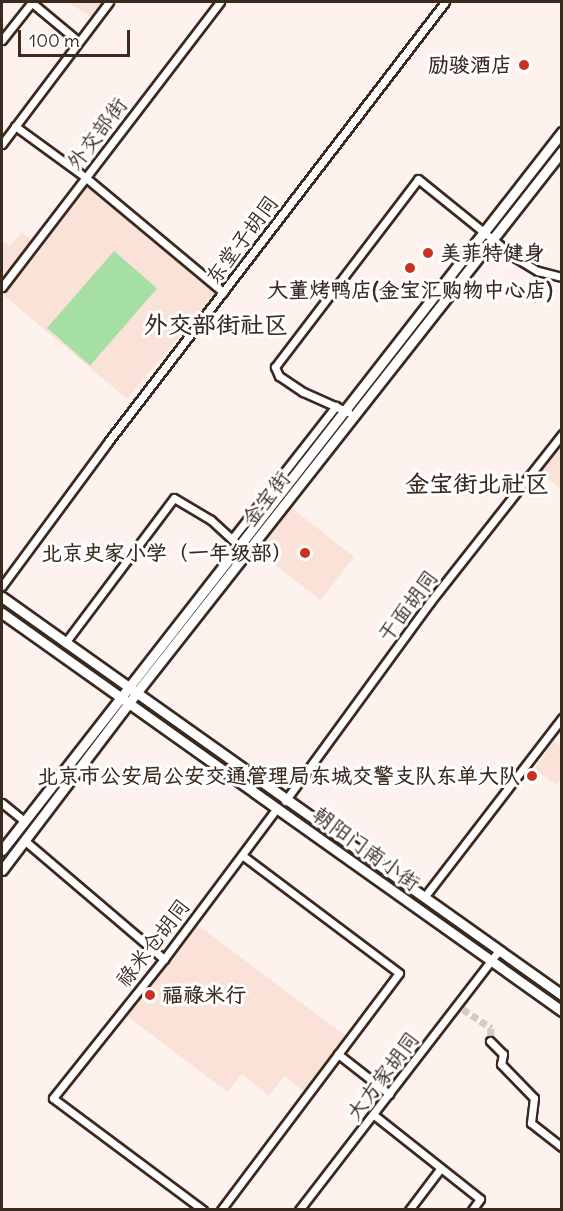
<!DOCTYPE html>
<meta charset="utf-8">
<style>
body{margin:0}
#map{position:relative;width:563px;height:1211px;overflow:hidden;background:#fdf2ed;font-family:Delius,"LXGW WenKai TC",sans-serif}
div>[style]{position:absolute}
.built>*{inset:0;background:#fae2d8;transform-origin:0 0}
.green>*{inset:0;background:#a5dfa4;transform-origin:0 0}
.minor-tunnel>*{height:7px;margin-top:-3.5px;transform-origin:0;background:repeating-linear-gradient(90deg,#d6cac4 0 7px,transparent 0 10.5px)}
.roads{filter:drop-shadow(2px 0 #3b2a1e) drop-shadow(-2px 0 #3b2a1e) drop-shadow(0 2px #3b2a1e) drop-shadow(0 -2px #3b2a1e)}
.minor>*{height:7px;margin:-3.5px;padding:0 3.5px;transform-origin:3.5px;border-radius:3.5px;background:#fff}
.secondary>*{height:9px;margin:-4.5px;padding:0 4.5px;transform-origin:4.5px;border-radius:4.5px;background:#fff}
.dots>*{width:16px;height:16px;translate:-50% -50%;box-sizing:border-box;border:3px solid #fff;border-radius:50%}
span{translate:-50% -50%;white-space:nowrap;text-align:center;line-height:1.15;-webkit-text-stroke:6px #fff;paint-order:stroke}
.poi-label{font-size:21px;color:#3b2a1e;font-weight:700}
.right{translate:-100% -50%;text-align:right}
.left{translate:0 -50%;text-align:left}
.street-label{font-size:21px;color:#3b2a1e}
.quarter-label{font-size:24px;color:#3b2a1e;font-weight:700}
.frame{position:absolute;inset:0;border:3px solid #3b2a1e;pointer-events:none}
.scale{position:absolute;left:18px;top:30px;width:112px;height:27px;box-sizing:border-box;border:3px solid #3b2a1e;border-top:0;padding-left:8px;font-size:18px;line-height:21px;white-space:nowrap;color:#3b2a1e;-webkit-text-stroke:4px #fff;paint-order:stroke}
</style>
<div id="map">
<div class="built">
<i style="clip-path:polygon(68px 2px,103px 2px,91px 17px)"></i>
<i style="left:86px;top:183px;width:170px;height:139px;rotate:40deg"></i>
<i style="clip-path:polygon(21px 232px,33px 241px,2px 283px,2px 240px,10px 246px)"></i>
<i style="clip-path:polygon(561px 439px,561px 489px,538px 471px)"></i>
<i style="left:289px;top:506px;width:83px;height:55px;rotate:38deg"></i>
<i style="clip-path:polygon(554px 741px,561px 747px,561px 778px,557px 785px,534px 769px)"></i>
<i style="clip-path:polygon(198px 925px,346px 1036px,305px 1092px,284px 1076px,269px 1096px,242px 1074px,227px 1092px,127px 1016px)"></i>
</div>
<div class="green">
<i style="left:114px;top:251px;width:57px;height:102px;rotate:41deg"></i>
</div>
<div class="minor-tunnel">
<i style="left:463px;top:1009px;width:34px;rotate:34deg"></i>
<i style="left:491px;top:1028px;width:13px;rotate:94deg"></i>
</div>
<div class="roads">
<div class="minor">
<i style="left:31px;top:2px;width:61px;rotate:39.7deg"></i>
<i style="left:2px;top:40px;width:48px;rotate:-51.7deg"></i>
<i style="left:15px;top:126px;width:87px;rotate:36.1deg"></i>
<i style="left:85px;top:177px;width:180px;rotate:39.8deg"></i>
<i style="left:2px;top:144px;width:178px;rotate:-53deg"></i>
<i style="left:2px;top:287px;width:359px;rotate:-52.6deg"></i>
<i style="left:348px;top:412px;width:49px;rotate:-156deg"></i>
<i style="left:303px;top:392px;width:29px;rotate:-146deg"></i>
<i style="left:279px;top:376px;width:10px;rotate:-114deg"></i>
<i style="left:275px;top:367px;width:236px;rotate:-52.7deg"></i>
<i style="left:418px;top:179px;width:126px;rotate:38.9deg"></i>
<i style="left:516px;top:258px;width:26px;rotate:31deg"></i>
<i style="left:538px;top:271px;width:25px;rotate:14deg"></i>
<i style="left:232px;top:539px;width:169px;rotate:-52deg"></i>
<i style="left:2px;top:586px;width:179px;rotate:-53.6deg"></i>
<i style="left:108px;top:442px;width:554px;rotate:-52.55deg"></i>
<i style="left:65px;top:643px;width:181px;rotate:-53.1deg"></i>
<i style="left:174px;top:498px;width:43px;rotate:30.7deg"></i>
<i style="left:211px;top:520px;width:49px;rotate:42.5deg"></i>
<i style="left:285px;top:801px;width:246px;rotate:-53.9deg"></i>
<i style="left:430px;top:602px;width:214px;rotate:-51.8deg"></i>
<i style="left:2px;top:803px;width:28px;rotate:39deg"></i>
<i style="left:24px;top:840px;width:184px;rotate:40.4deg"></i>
<i style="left:425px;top:896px;width:225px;rotate:-52.4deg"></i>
<i style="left:490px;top:1041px;width:18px;rotate:45deg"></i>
<i style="left:503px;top:1054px;width:10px;rotate:101deg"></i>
<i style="left:501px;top:1064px;width:47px;rotate:45.9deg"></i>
<i style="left:534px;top:1098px;width:25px;rotate:97deg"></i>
<i style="left:531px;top:1123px;width:39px;rotate:38deg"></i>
<i style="left:338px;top:1054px;width:65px;rotate:38.1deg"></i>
<i style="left:374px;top:1115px;width:135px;rotate:38.4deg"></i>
<i style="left:480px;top:1199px;width:14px;rotate:126deg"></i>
<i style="left:203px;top:1210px;width:187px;rotate:-143.3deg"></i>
<i style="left:53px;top:1098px;width:178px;rotate:-51.4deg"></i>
<i style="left:164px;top:959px;width:189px;rotate:-53.2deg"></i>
<i style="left:221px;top:1210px;width:296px;rotate:-53.1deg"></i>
<i style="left:399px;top:973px;width:196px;rotate:-143.1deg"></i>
<i style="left:299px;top:1210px;width:328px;rotate:-52.4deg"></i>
<i style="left:409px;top:1210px;width:51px;rotate:-52.9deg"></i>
</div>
<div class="secondary">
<i style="left:2px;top:597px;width:687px;rotate:35.4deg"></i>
<i style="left:2px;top:613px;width:687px;rotate:35.4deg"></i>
<i style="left:2px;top:850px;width:911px;rotate:-52.05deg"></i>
<i style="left:2px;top:870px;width:223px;rotate:-52.8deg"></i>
<i style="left:137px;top:692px;width:688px;rotate:-51.85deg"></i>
</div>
</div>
<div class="dots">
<i style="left:524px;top:65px;background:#c8321e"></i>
<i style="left:428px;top:253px;background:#c8321e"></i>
<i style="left:410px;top:268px;background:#c8321e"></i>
<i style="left:305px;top:553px;background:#c8321e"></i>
<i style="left:532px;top:776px;background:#c8321e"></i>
<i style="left:150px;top:995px;background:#c8321e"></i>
</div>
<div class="poi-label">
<span class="right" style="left:512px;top:65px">励骏酒店</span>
<span class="left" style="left:440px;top:253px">美菲特健身</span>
<span style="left:410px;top:290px">大董烤鸭店(金宝汇购物中心店)</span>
<span class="right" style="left:293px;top:553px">北京史家小学（一年级部）</span>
<span class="right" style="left:520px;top:776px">北京市公安局公安交通管理局东城交警支队东单大队</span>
<span class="left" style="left:162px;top:995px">福禄米行</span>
</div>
<div class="street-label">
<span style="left:97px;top:134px;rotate:-53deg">外交部街</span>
<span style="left:242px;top:240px;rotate:-53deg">东堂子胡同</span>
<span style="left:266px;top:499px;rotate:-52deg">金宝街</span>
<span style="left:408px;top:606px;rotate:-53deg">干面胡同</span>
<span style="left:366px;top:849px;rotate:36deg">朝阳门南小街</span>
<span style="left:153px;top:943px;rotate:-52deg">禄米仓胡同</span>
<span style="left:383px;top:1076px;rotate:-53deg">大方家胡同</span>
</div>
<div class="quarter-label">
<span style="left:216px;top:325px">外交部街社区</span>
<span style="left:477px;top:484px">金宝街北社区</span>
</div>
<div class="frame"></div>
<div class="scale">100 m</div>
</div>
